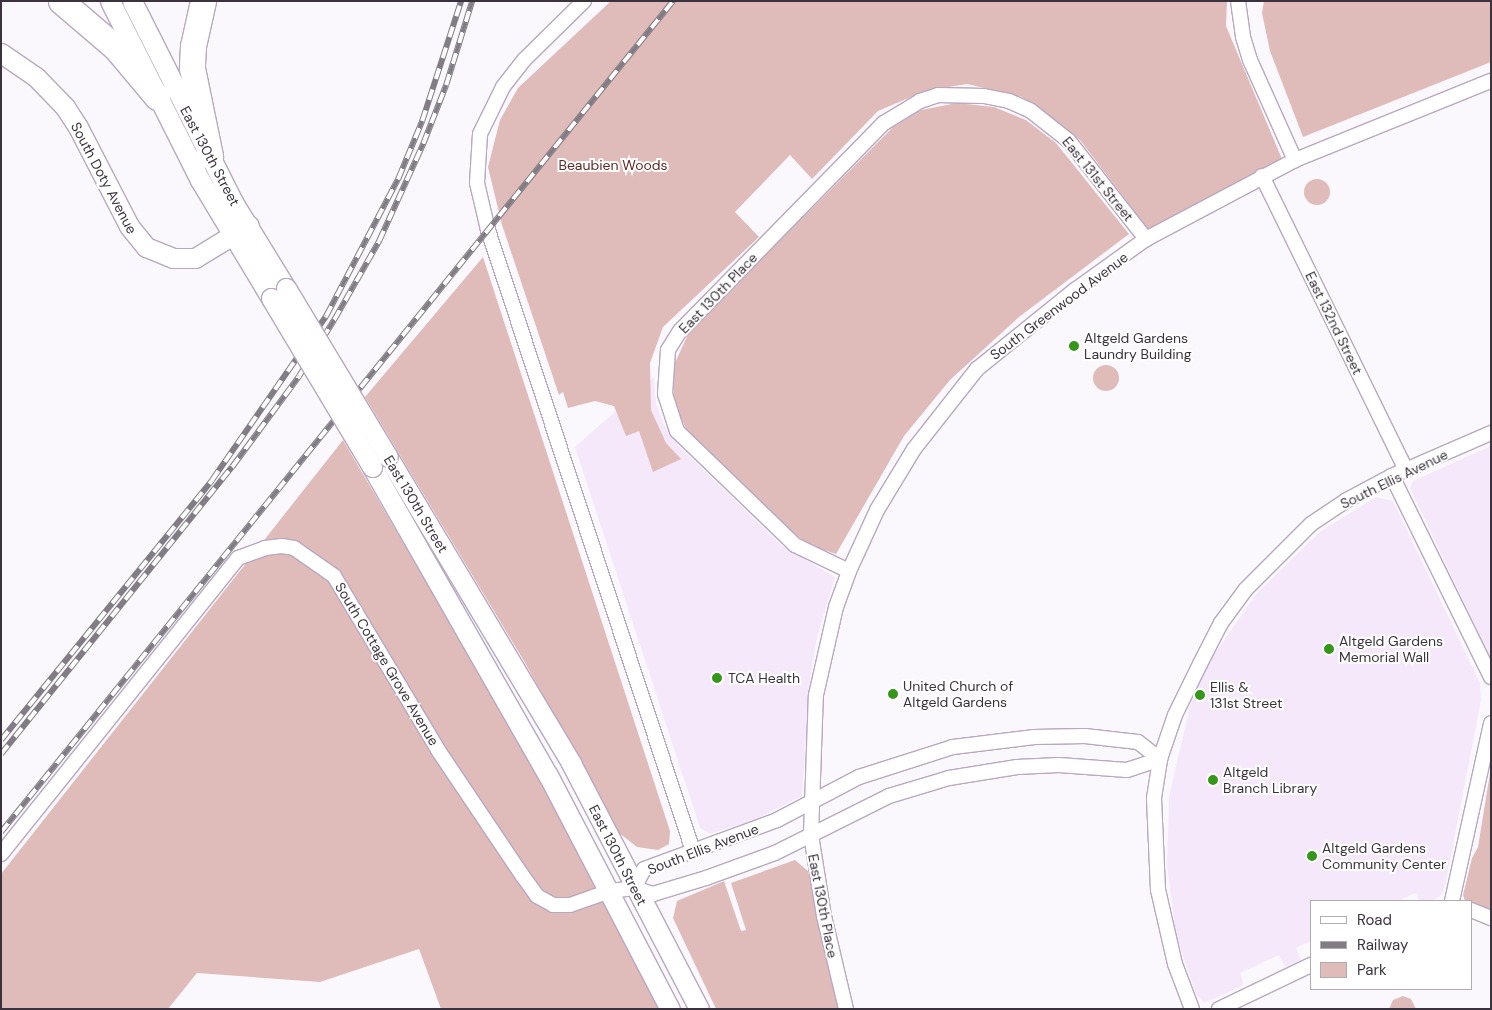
<!DOCTYPE html>
<style>
body{margin:0}
#map{position:relative;width:1492px;height:1010px;overflow:hidden;background:#fbf8fd;font-family:"DM Sans",sans-serif}
div>[style]{position:absolute}
.built>*{inset:0;background:#f5e8fb}
.green>*{inset:0;background:#dfbcb9}
.round{border-radius:50%}
.roads{filter:drop-shadow(1px 0 #b8a8c0) drop-shadow(-1px 0 #b8a8c0) drop-shadow(0 1px #b8a8c0) drop-shadow(0 -1px #b8a8c0)}
.street>*{height:14px;margin:-7px;padding:0 7px;transform-origin:7px;border-radius:7px;background:#fff}
.secondary>*{height:19px;margin:-9.5px;padding:0 9.5px;transform-origin:9.5px;border-radius:9.5px;background:#fff}
.highway>*{height:25px;margin:-12.5px;padding:0 12.5px;transform-origin:12.5px;border-radius:12.5px;background:#fff}
.rail>*{height:5.5px;margin-top:-2.75px;transform-origin:0;background:repeating-linear-gradient(90deg,#fff 0 11px,#827d85 0 22px);box-sizing:border-box;border-block:1px solid #827d85}
.bridges{filter:drop-shadow(1px 0 #b8a8c0) drop-shadow(-1px 0 #b8a8c0) drop-shadow(0 1px #b8a8c0) drop-shadow(0 -1px #b8a8c0)}
.secondary-bridge>*{height:19px;margin:-9.5px;padding:0 9.5px;transform-origin:9.5px;border-radius:9.5px;background:#fff}
.dots>*{width:14px;height:14px;translate:-50% -50%;box-sizing:border-box;border:2px solid #fff;border-radius:50%}
span{translate:-50% -50%;white-space:nowrap;text-align:center;line-height:1.15;-webkit-text-stroke:4px #fff;paint-order:stroke}
.street-label{font-size:14px;color:#3a333d}
.park-label{font-size:14px;color:#5f2a28}
.poi-label{font-size:14px;color:#3a333d}
.left{translate:0 -50%;text-align:left}
.frame{position:absolute;inset:0;border:2px solid #3a333d;pointer-events:none}
.legend{position:absolute;left:1310px;top:900px;width:162px;height:90px;box-sizing:border-box;background:#fff;border:1px solid #b0adb1;margin:0;padding:6px 9px;list-style:none;font-size:15px;color:#3a333d}
.legend li{display:flex;align-items:center;gap:10px;height:25px}
.legend b{width:25px;border:1px solid #b0adb1}
</style>
<div id="map">
<div class="built">
<i style="clip-path:polygon(654px 377px,656px 404px,663px 423px,679px 446px,782px 546px,835px 577px,817px 637px,810px 680px,802px 796px,756px 819px,710px 834px,700px 828px,575px 447px)"></i>
<i style="clip-path:polygon(1491px 446px,1491px 659px,1410px 488px,1413px 481px)"></i>
<i style="clip-path:polygon(1376px 497px,1393px 501px,1480px 683px,1481px 701px,1445px 886px,1441px 895px,1432px 901px,1420px 901px,1415px 893px,1398px 901px,1311px 901px,1311px 941px,1296px 948px,1301px 960px,1285px 967px,1279px 955px,1240px 973px,1244px 985px,1204px 1003px,1196px 994px,1176px 935px,1167px 865px,1169px 797px,1190px 706px,1207px 665px,1256px 594px,1321px 531px)"></i>
</div>
<div class="green">
<i style="clip-path:polygon(611px 1px,1227px 1px,1226px 26px,1282px 159px,1148px 229px,1080px 140px,1022px 97px,967px 84px,925px 91px,878px 111px,812px 179px,790px 155px,735px 212px,759px 237px,663px 327px,650px 363px,651px 410px,666px 443px,681px 459px,653px 472px,639px 431px,626px 436px,614px 406px,595px 401px,568px 408px,563px 392px,559px 395px,502px 225px,488px 167px,500px 120px,518px 88px)"></i>
<i style="clip-path:polygon(1264px 1px,1491px 1px,1491px 62px,1303px 137px,1270px 51px,1262px 13px)"></i>
<i style="clip-path:polygon(957px 103px,994px 107px,1026px 120px,1056px 143px,1129px 234px,1019px 317px,950px 380px,904px 436px,836px 554px,807px 544px,792px 531px,687px 431px,674px 402px,674px 365px,689px 332px,893px 127px,921px 110px)"></i>
<i class="round" style="left:1304px;top:179px;width:26px;height:26px"></i>
<i style="clip-path:polygon(483px 257px,670px 831px,669px 844px,658px 850px,637px 847px,619px 833px,524px 661px,365px 397px)"></i>
<i class="round" style="left:1093px;top:365px;width:26px;height:26px"></i>
<i style="clip-path:polygon(343px 440px,573px 833px,660px 1009px,441px 1009px,419px 949px,320px 982px,197px 973px,168px 1009px,1px 1009px,1px 874px)"></i>
<i style="clip-path:polygon(1491px 767px,1491px 913px,1471px 907px,1471px 901px,1465px 901px,1463px 895px,1472px 858px,1478px 847px)"></i>
<i style="clip-path:polygon(795px 860px,808px 871px,839px 1009px,716px 1009px,673px 918px,677px 901px,724px 881px,741px 931px,746px 930px,731px 883px)"></i>
<i style="clip-path:polygon(1403px 996px,1411px 999px,1416px 1009px,1389px 1009px,1393px 1000px)"></i>
</div>
<div class="roads">
<div class="street">
<i style="left:584px;top:1px;width:84px;rotate:135.5deg"></i>
<i style="left:524px;top:60px;width:34px;rotate:128deg"></i>
<i style="left:503px;top:87px;width:52px;rotate:116.1deg"></i>
<i style="left:480px;top:134px;width:49px;rotate:93.5deg"></i>
<i style="left:477px;top:183px;width:48px;rotate:76.8deg"></i>
<i style="left:488px;top:230px;width:654px;rotate:71.73deg"></i>
<i style="left:1238px;top:1px;width:36px;rotate:82deg"></i>
<i style="left:1243px;top:37px;width:24px;rotate:73deg"></i>
<i style="left:1250px;top:60px;width:110px;rotate:65.8deg"></i>
<i style="left:1262px;top:176px;width:327px;rotate:63.9deg"></i>
<i style="left:1392px;top:476px;width:224px;rotate:63.8deg"></i>
<i style="left:849px;top:571px;width:60px;rotate:-154.3deg"></i>
<i style="left:795px;top:545px;width:164px;rotate:-136deg"></i>
<i style="left:677px;top:431px;width:39px;rotate:-108deg"></i>
<i style="left:665px;top:394px;width:44px;rotate:-86.1deg"></i>
<i style="left:668px;top:350px;width:22px;rotate:-58deg"></i>
<i style="left:680px;top:331px;width:291px;rotate:-45.6deg"></i>
<i style="left:884px;top:123px;width:42px;rotate:-31.4deg"></i>
<i style="left:920px;top:101px;width:19px;rotate:-18deg"></i>
<i style="left:938px;top:95px;width:46px;rotate:1.2deg"></i>
<i style="left:984px;top:96px;width:25px;rotate:11deg"></i>
<i style="left:1009px;top:101px;width:24px;rotate:24deg"></i>
<i style="left:1031px;top:111px;width:48px;rotate:38.3deg"></i>
<i style="left:1069px;top:141px;width:125px;rotate:51.8deg"></i>
<i style="left:1px;top:854px;width:379px;rotate:-51.3deg"></i>
<i style="left:238px;top:558px;width:29px;rotate:-20deg"></i>
<i style="left:265px;top:548px;width:17px;rotate:-7deg"></i>
<i style="left:282px;top:546px;width:12px;rotate:9deg"></i>
<i style="left:294px;top:548px;width:49px;rotate:35deg"></i>
<i style="left:334px;top:576px;width:203px;rotate:59.1deg"></i>
<i style="left:438px;top:750px;width:151px;rotate:56.1deg"></i>
<i style="left:522px;top:875px;width:26px;rotate:54deg"></i>
<i style="left:537px;top:896px;width:18px;rotate:29deg"></i>
<i style="left:553px;top:905px;width:17px"></i>
<i style="left:570px;top:905px;width:42px;rotate:-19.3deg"></i>
<i style="left:610px;top:891px;width:24px;rotate:-7deg"></i>
<i style="left:634px;top:888px;width:20px;rotate:18deg"></i>
<i style="left:653px;top:894px;width:55px;rotate:-16.8deg"></i>
<i style="left:706px;top:878px;width:73px;rotate:-19.9deg"></i>
<i style="left:775px;top:853px;width:127px;rotate:-26.6deg"></i>
<i style="left:889px;top:796px;width:63px;rotate:-16.7deg"></i>
<i style="left:949px;top:778px;width:69px;rotate:-9.2deg"></i>
<i style="left:1017px;top:767px;width:42px;rotate:-2.7deg"></i>
<i style="left:1059px;top:765px;width:68px;rotate:4.2deg"></i>
<i style="left:1127px;top:770px;width:35px;rotate:-18deg"></i>
<i style="left:634px;top:888px;width:21px;rotate:-62deg"></i>
<i style="left:644px;top:869px;width:142px;rotate:-20.2deg"></i>
<i style="left:777px;top:820px;width:93px;rotate:-27.7deg"></i>
<i style="left:859px;top:777px;width:99px;rotate:-17.7deg"></i>
<i style="left:953px;top:747px;width:82px;rotate:-7deg"></i>
<i style="left:1034px;top:737px;width:51px;rotate:-1.1deg"></i>
<i style="left:1085px;top:736px;width:53px;rotate:6.5deg"></i>
<i style="left:1138px;top:742px;width:28px;rotate:38deg"></i>
<i style="left:1452px;top:901px;width:182px;rotate:-77.6deg"></i>
<i style="left:1471px;top:910px;width:22px;rotate:22deg"></i>
<i style="left:846px;top:1009px;width:96px;rotate:-103.3deg"></i>
<i style="left:824px;top:916px;width:82px;rotate:-99.1deg"></i>
<i style="left:811px;top:835px;width:140px;rotate:-88deg"></i>
<i style="left:816px;top:695px;width:90px;rotate:-77.2deg"></i>
<i style="left:836px;top:607px;width:38px;rotate:-70deg"></i>
<i style="left:849px;top:571px;width:67px;rotate:-65.3deg"></i>
<i style="left:877px;top:510px;width:71px;rotate:-58.8deg"></i>
<i style="left:914px;top:449px;width:102px;rotate:-51.8deg"></i>
<i style="left:977px;top:369px;width:126px;rotate:-38.9deg"></i>
<i style="left:1075px;top:290px;width:87px;rotate:-35.7deg"></i>
<i style="left:1146px;top:239px;width:169px;rotate:-27.9deg"></i>
<i style="left:1295px;top:160px;width:211px;rotate:-22deg"></i>
<i style="left:1192px;top:1009px;width:48px;rotate:-110.7deg"></i>
<i style="left:1175px;top:964px;width:76px;rotate:-102.9deg"></i>
<i style="left:1158px;top:890px;width:92px;rotate:-92.5deg"></i>
<i style="left:1154px;top:798px;width:39px;rotate:-81deg"></i>
<i style="left:1160px;top:759px;width:46px;rotate:-71.2deg"></i>
<i style="left:1175px;top:715px;width:57px;rotate:-63.9deg"></i>
<i style="left:1200px;top:664px;width:46px;rotate:-62.9deg"></i>
<i style="left:1221px;top:623px;width:42px;rotate:-53.7deg"></i>
<i style="left:1246px;top:589px;width:92px;rotate:-45deg"></i>
<i style="left:1311px;top:524px;width:43px;rotate:-33.7deg"></i>
<i style="left:1347px;top:500px;width:51px;rotate:-28.1deg"></i>
<i style="left:1392px;top:476px;width:108px;rotate:-23.5deg"></i>
<i style="left:1219px;top:1009px;width:102px;rotate:-25.6deg"></i>
</div>
<div class="secondary">
<i style="left:110px;top:1px;width:200px;rotate:63.3deg"></i>
<i style="left:200px;top:180px;width:138px;rotate:59deg"></i>
<i style="left:132px;top:1px;width:225px;rotate:63.3deg"></i>
<i style="left:233px;top:202px;width:101px;rotate:58.4deg"></i>
<i style="left:1px;top:53px;width:42px;rotate:34.4deg"></i>
<i style="left:36px;top:77px;width:42px;rotate:46deg"></i>
<i style="left:65px;top:107px;width:24px;rotate:57deg"></i>
<i style="left:78px;top:127px;width:111px;rotate:62.7deg"></i>
<i style="left:129px;top:226px;width:27px;rotate:51deg"></i>
<i style="left:146px;top:247px;width:29px;rotate:22deg"></i>
<i style="left:173px;top:258px;width:22px"></i>
<i style="left:195px;top:258px;width:63px;rotate:-31.4deg"></i>
<i style="left:388px;top:457px;width:357px;rotate:59.1deg"></i>
<i style="left:571px;top:763px;width:277px;rotate:62.5deg"></i>
<i style="left:372px;top:467px;width:355px;rotate:60.3deg"></i>
<i style="left:548px;top:775px;width:264px;rotate:62.5deg"></i>
</div>
<div class="highway">
<i style="left:61px;top:1px;width:72px;rotate:40.5deg"></i>
<i style="left:116px;top:48px;width:64px;rotate:50.1deg"></i>
<i style="left:203px;top:1px;width:46px;rotate:102.5deg"></i>
<i style="left:193px;top:46px;width:22px;rotate:93deg"></i>
<i style="left:192px;top:68px;width:90px;rotate:78.4deg"></i>
</div>
</div>
<div class="rail">
<i style="left:1px;top:740px;width:335px;rotate:-50.9deg"></i>
<i style="left:212px;top:480px;width:200px;rotate:-55.2deg"></i>
<i style="left:326px;top:316px;width:155px;rotate:-62.3deg"></i>
<i style="left:398px;top:179px;width:63px;rotate:-67.5deg"></i>
<i style="left:422px;top:121px;width:126px;rotate:-72deg"></i>
<i style="left:1px;top:754px;width:368px;rotate:-51.2deg"></i>
<i style="left:232px;top:467px;width:113px;rotate:-53.6deg"></i>
<i style="left:299px;top:376px;width:66px;rotate:-58deg"></i>
<i style="left:334px;top:320px;width:91px;rotate:-60.3deg"></i>
<i style="left:379px;top:241px;width:107px;rotate:-65.6deg"></i>
<i style="left:423px;top:144px;width:63px;rotate:-68.7deg"></i>
<i style="left:446px;top:85px;width:88px;rotate:-72.8deg"></i>
<i style="left:1px;top:832px;width:1069px;rotate:-51.04deg"></i>
</div>
<div class="bridges">
<div class="secondary-bridge">
<i style="left:286px;top:288px;width:197px;rotate:58.9deg"></i>
<i style="left:271px;top:298px;width:197px;rotate:59.1deg"></i>
</div>
</div>
<div class="dots">
<i style="left:1074px;top:346px;background:#359619"></i>
<i style="left:1329px;top:649px;background:#359619"></i>
<i style="left:717px;top:678px;background:#359619"></i>
<i style="left:893px;top:694px;background:#359619"></i>
<i style="left:1200px;top:695px;background:#359619"></i>
<i style="left:1213px;top:780px;background:#359619"></i>
<i style="left:1312px;top:856px;background:#359619"></i>
</div>
<div class="street-label">
<span style="left:210px;top:156px;rotate:62deg">East 130th Street</span>
<span style="left:104px;top:178px;rotate:62deg">South Doty Avenue</span>
<span style="left:1098px;top:179px;rotate:51deg">East 131st Street</span>
<span style="left:718px;top:293px;rotate:-46deg">East 130th Place</span>
<span style="left:1059px;top:306px;rotate:-37deg">South Greenwood Avenue</span>
<span style="left:1334px;top:323px;rotate:64deg">East 132nd Street</span>
<span style="left:1394px;top:479px;rotate:-26deg">South Ellis Avenue</span>
<span style="left:416px;top:504px;rotate:59deg">East 130th Street</span>
<span style="left:387px;top:664px;rotate:59deg">South Cottage Grove Avenue</span>
<span style="left:703px;top:849px;rotate:-21deg">South Ellis Avenue</span>
<span style="left:618px;top:855px;rotate:63deg">East 130th Street</span>
<span style="left:823px;top:906px;rotate:79deg">East 130th Place</span>
</div>
<div class="park-label">
<span style="left:613px;top:165px">Beaubien Woods</span>
</div>
<div class="poi-label">
<span class="left" style="left:1084px;top:346px">Altgeld Gardens<br>Laundry Building</span>
<span class="left" style="left:1339px;top:649px">Altgeld Gardens<br>Memorial Wall</span>
<span class="left" style="left:728px;top:678px">TCA Health</span>
<span class="left" style="left:903px;top:694px">United Church of<br>Altgeld Gardens</span>
<span class="left" style="left:1210px;top:695px">Ellis &amp;<br>131st Street</span>
<span class="left" style="left:1223px;top:780px">Altgeld<br>Branch Library</span>
<span class="left" style="left:1322px;top:856px">Altgeld Gardens<br>Community Center</span>
</div>
<div class="frame"></div>
<ul class="legend">
<li><b style="height:6px;background:#fff"></b>Road</li>
<li><b style="height:6px;background:#827d85"></b>Railway</li>
<li><b style="height:14px;background:#dfbcb9"></b>Park</li>
</ul>
</div>
